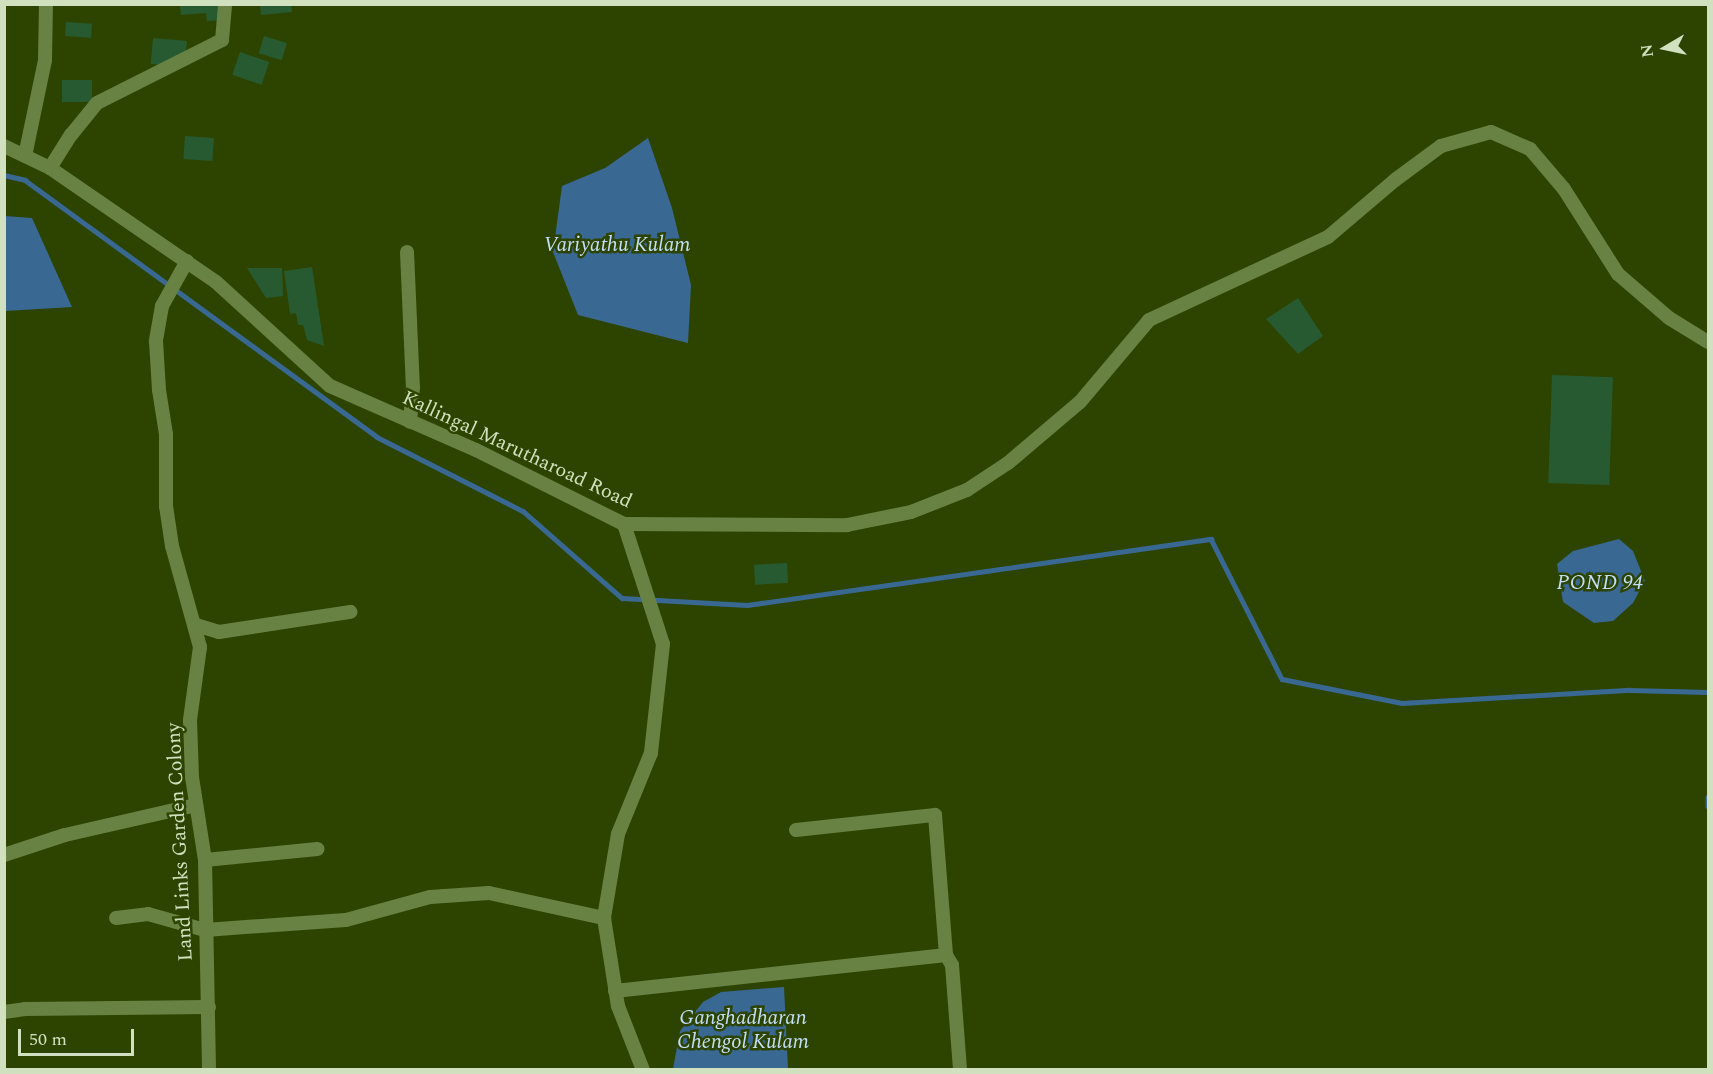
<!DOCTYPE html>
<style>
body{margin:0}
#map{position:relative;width:1713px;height:1074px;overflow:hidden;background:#2d4400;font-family:Spectral,serif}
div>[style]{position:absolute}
.water>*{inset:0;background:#396893}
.stream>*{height:4.5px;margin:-2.25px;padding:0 2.25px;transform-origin:2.25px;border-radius:2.25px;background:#396893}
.building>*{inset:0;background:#285a31;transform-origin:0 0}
.street>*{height:14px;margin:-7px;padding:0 7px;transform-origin:7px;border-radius:7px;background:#688244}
span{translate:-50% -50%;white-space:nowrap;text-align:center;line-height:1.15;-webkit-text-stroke:5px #2d4400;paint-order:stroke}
.street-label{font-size:20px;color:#d1e0bf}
.water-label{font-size:21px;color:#c2def8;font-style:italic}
.frame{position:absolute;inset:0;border:6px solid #d1e0bf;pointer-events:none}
.north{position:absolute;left:1635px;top:18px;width:60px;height:60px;-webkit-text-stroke:4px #2d4400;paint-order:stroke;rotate:261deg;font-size:16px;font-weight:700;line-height:24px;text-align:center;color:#d1e0bf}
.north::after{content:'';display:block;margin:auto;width:21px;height:27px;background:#d1e0bf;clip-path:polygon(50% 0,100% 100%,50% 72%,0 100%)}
.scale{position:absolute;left:18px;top:1029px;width:116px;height:27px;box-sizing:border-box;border:3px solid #d1e0bf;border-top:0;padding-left:8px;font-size:18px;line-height:21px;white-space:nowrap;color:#d1e0bf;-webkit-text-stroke:4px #2d4400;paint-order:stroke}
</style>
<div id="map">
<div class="water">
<i style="clip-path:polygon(648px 138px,672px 208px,691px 285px,688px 343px,578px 315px,553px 252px,562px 186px,605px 168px)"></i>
<i style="clip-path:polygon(5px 216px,32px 218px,72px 307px,5px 311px)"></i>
<i style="clip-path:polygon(1619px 539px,1633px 551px,1645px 581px,1633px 603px,1613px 621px,1594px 623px,1563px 602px,1557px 564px,1573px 551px)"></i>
<i style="clip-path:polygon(784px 987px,788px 1069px,673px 1069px,680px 1031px,703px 1002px,721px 992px)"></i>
</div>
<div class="stream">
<i style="left:4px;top:175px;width:22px;rotate:13deg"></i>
<i style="left:25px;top:180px;width:436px;rotate:36.1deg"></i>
<i style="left:377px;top:437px;width:164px;rotate:26.9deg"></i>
<i style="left:523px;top:511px;width:132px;rotate:41.3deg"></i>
<i style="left:622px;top:598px;width:125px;rotate:3.2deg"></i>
<i style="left:747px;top:605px;width:469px;rotate:-8.1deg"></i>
<i style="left:1211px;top:539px;width:157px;rotate:63.1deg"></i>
<i style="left:1282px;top:679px;width:122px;rotate:11.3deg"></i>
<i style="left:1402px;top:703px;width:228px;rotate:-3.3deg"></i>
<i style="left:1630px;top:690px;width:78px;rotate:1.5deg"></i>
<i style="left:1708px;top:797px;width:9px;rotate:90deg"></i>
</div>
<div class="building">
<i style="clip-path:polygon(185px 4px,226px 4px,227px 20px,207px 21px,206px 13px,181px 15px,180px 6px)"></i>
<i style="clip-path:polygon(260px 4px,291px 4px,292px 12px,261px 15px)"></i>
<i style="left:66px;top:22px;width:26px;height:14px;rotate:4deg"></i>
<i style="left:264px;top:36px;width:24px;height:18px;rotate:17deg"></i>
<i style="left:153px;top:38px;width:34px;height:26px;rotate:5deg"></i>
<i style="left:240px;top:52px;width:31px;height:24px;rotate:19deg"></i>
<i style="left:62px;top:80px;width:30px;height:22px"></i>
<i style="left:185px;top:136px;width:29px;height:23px;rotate:4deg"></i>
<i style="clip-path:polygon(312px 267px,324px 346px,307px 340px,303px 325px,298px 325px,296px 313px,290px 314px,284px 271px)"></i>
<i style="clip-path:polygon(247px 268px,282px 268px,283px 296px,266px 298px)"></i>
<i style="clip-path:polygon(1298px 298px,1323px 336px,1298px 354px,1266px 319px)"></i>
<i style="left:1552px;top:375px;width:61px;height:108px;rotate:2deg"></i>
<i style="left:787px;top:563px;width:20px;height:33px;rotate:87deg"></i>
</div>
<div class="street">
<i style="left:4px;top:146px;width:51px;rotate:25.6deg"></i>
<i style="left:50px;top:168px;width:201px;rotate:34.5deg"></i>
<i style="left:216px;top:282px;width:154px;rotate:42.4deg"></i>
<i style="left:330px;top:386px;width:159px;rotate:23.7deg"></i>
<i style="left:476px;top:450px;width:165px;rotate:26.6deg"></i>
<i style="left:624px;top:524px;width:223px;rotate:0.3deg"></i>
<i style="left:847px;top:525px;width:65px;rotate:-11.5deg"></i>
<i style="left:911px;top:512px;width:60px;rotate:-21.4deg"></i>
<i style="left:967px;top:490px;width:49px;rotate:-33.4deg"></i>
<i style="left:1008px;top:463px;width:94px;rotate:-40.3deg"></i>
<i style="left:1080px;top:402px;width:107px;rotate:-49.9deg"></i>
<i style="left:1149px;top:320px;width:197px;rotate:-24.9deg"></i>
<i style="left:1328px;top:237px;width:88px;rotate:-40.4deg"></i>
<i style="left:1395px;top:180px;width:57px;rotate:-36.5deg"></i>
<i style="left:1441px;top:146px;width:52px;rotate:-15.6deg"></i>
<i style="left:1491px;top:132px;width:43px;rotate:23.6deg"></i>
<i style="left:1530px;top:149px;width:52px;rotate:49.6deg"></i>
<i style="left:1564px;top:189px;width:101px;rotate:57.6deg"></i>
<i style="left:1618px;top:274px;width:67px;rotate:40.8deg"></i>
<i style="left:1669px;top:318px;width:46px;rotate:31.6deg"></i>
<i style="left:25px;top:156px;width:98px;rotate:-78.2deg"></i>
<i style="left:45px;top:60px;width:56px;rotate:-89deg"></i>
<i style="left:50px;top:168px;width:39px;rotate:-58deg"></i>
<i style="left:71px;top:135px;width:41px;rotate:-50.9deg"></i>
<i style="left:97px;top:103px;width:140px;rotate:-26.7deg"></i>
<i style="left:222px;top:40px;width:36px;rotate:-85deg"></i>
<i style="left:407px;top:252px;width:135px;rotate:87.5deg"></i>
<i style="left:413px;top:387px;width:35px;rotate:95deg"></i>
<i style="left:187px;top:261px;width:51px;rotate:119.1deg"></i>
<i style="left:162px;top:306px;width:36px;rotate:100deg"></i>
<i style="left:156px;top:341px;width:49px;rotate:86.5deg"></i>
<i style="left:159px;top:390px;width:45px;rotate:81deg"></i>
<i style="left:166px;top:434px;width:72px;rotate:90deg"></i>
<i style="left:166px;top:506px;width:40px;rotate:81.5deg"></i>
<i style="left:172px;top:546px;width:105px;rotate:74.5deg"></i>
<i style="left:200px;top:647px;width:74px;rotate:97.8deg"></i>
<i style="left:190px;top:720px;width:57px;rotate:88deg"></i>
<i style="left:192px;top:777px;width:84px;rotate:81.1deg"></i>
<i style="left:205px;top:860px;width:210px;rotate:88.9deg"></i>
<i style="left:624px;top:524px;width:126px;rotate:72deg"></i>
<i style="left:663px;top:644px;width:110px;rotate:96.3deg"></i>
<i style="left:651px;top:753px;width:87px;rotate:112.2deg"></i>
<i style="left:618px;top:834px;width:85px;rotate:99.5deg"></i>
<i style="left:604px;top:918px;width:89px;rotate:81deg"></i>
<i style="left:618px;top:1006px;width:69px;rotate:68.7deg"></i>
<i style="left:196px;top:625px;width:24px;rotate:17deg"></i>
<i style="left:219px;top:632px;width:133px;rotate:-8.7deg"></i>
<i style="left:796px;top:830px;width:140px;rotate:-6.2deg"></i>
<i style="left:935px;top:815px;width:140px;rotate:85.5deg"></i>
<i style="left:946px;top:955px;width:12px;rotate:59deg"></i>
<i style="left:952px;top:965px;width:105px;rotate:85.6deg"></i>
<i style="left:4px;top:855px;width:64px;rotate:-18.2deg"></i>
<i style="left:65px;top:835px;width:134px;rotate:-12.9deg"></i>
<i style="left:205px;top:860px;width:113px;rotate:-5.6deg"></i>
<i style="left:116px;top:918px;width:32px;rotate:-7deg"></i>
<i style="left:148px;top:914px;width:59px;rotate:15.7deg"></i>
<i style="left:205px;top:930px;width:141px;rotate:-4.1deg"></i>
<i style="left:346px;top:920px;width:87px;rotate:-15.3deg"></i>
<i style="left:430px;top:897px;width:59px;rotate:-3.9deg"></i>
<i style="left:489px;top:893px;width:118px;rotate:12.3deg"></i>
<i style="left:615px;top:991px;width:333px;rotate:-6.2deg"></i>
<i style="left:4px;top:1012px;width:21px;rotate:-8deg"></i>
<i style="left:25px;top:1009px;width:184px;rotate:-0.6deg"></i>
</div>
<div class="street-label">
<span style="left:517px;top:450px;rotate:25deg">Kallingal Marutharoad Road</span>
<span style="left:180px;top:842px;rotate:-93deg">Land Links Garden Colony</span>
</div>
<div class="water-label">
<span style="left:617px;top:245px">Variyathu Kulam</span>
<span style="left:1600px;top:583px">POND 94</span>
<span style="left:743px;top:1030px">Ganghadharan<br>Chengol Kulam</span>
</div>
<div class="frame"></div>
<div class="north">N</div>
<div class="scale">50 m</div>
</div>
